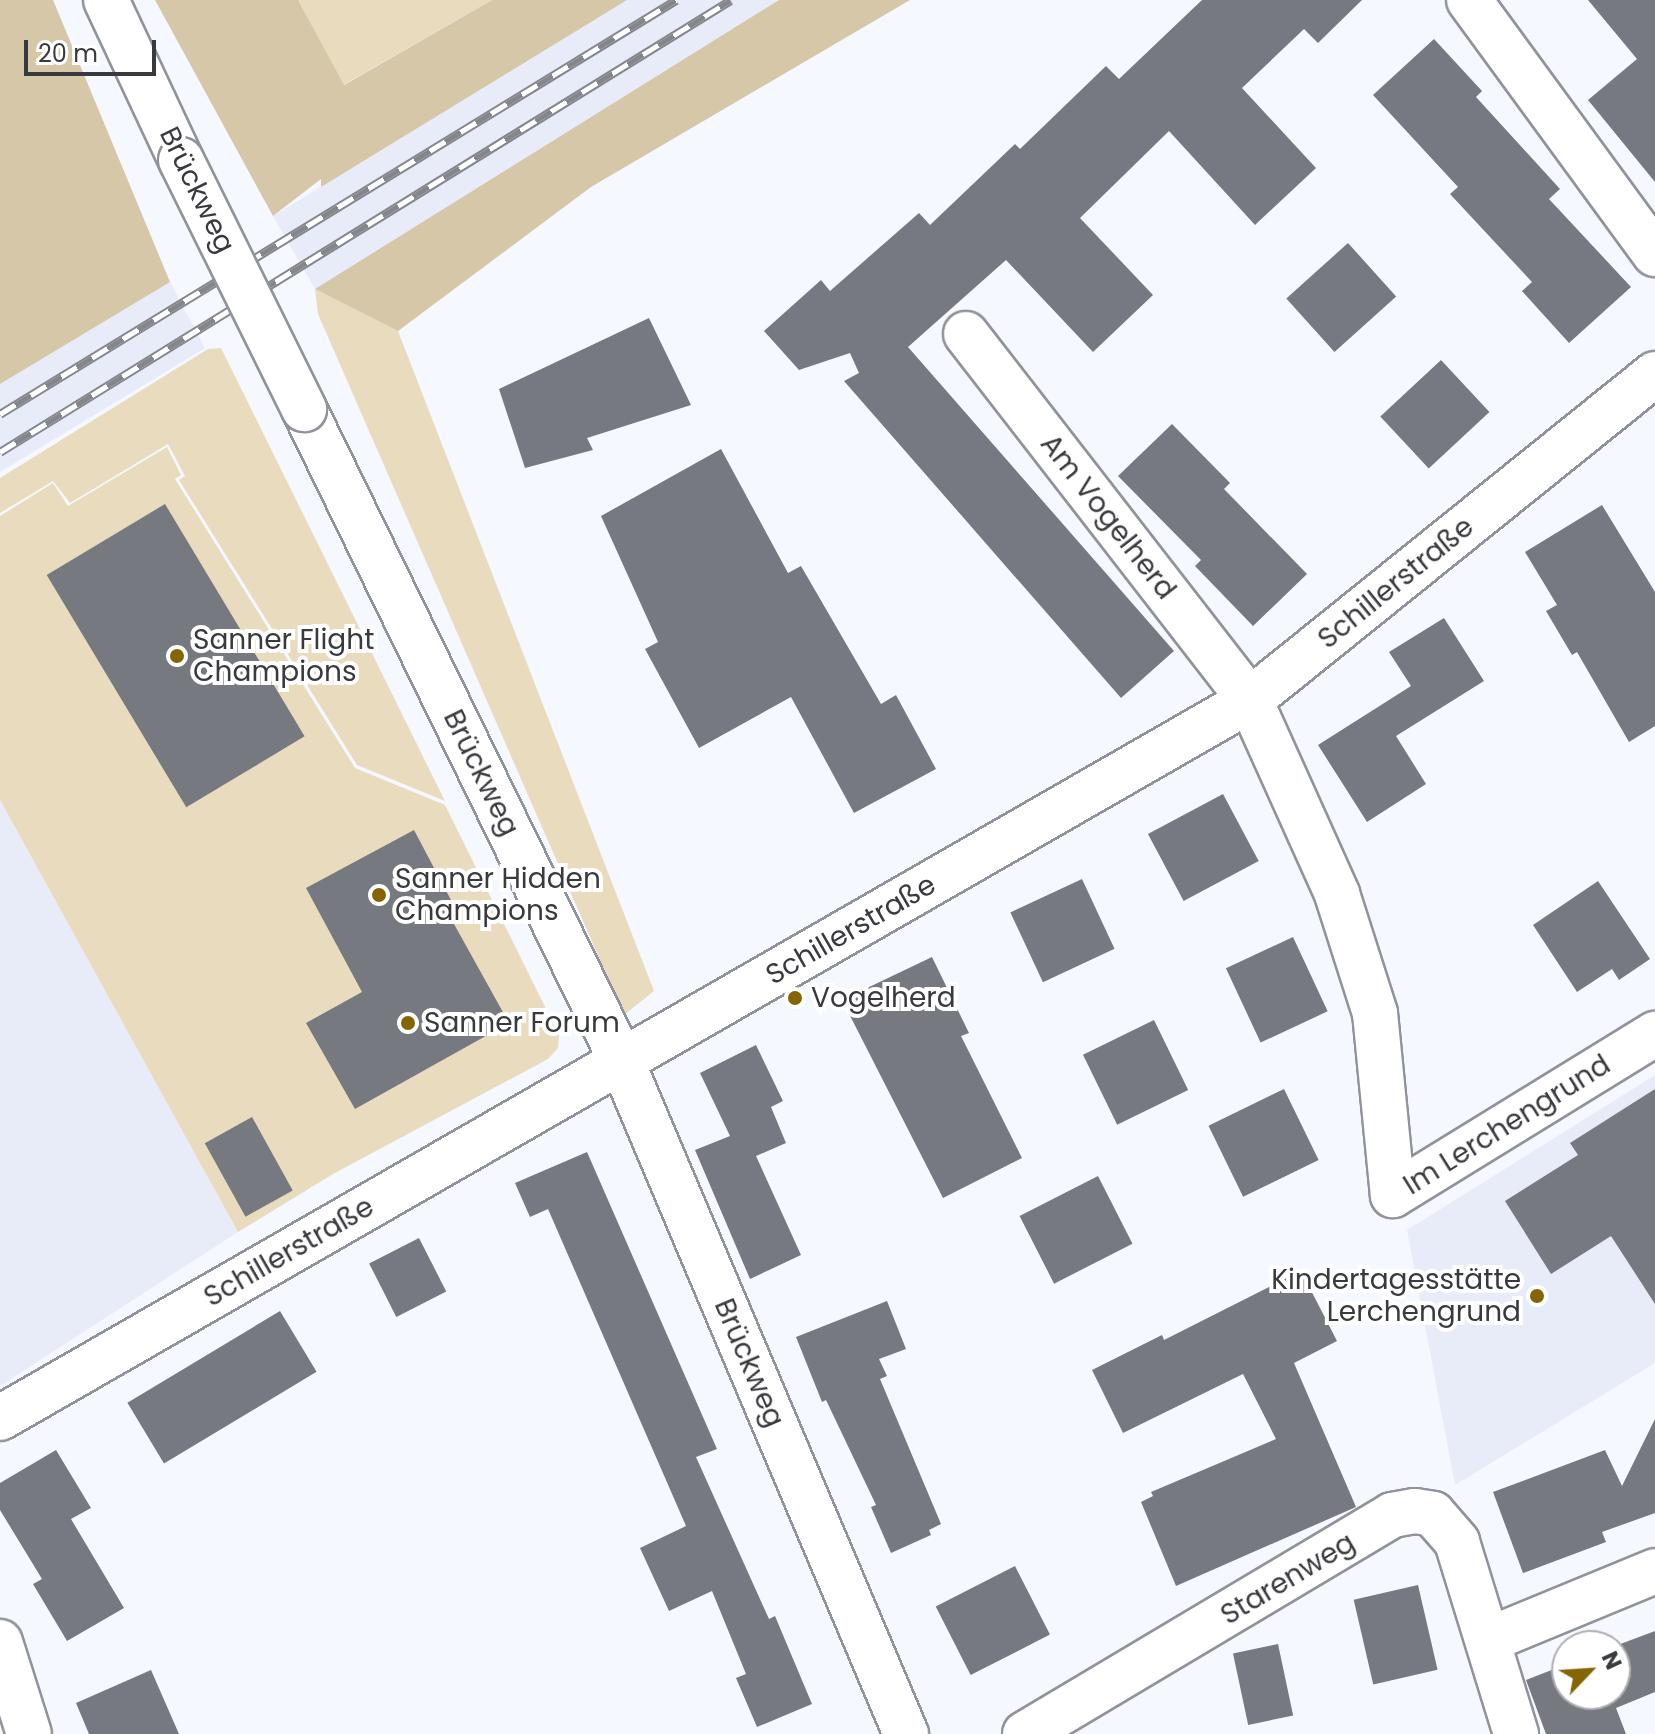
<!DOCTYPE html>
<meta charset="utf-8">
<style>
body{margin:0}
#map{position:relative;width:1655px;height:1734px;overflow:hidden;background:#f5f8ff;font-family:Poppins,sans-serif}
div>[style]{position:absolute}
.built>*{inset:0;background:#e8ecf9}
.green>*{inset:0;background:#e9dbbd}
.forest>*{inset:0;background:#d5c7a8}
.building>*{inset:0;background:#767980;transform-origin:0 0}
.roads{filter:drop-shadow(2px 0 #90939b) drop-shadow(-2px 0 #90939b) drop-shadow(0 2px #90939b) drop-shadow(0 -2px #90939b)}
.minor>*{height:44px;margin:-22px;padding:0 22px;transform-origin:22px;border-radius:22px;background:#fff}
.rail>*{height:9px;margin-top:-4.5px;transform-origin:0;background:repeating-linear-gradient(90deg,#fff 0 18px,#84868b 0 36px);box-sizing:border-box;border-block:2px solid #84868b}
.bridges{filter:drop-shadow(2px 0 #90939b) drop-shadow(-2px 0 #90939b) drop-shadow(0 2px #90939b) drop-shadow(0 -2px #90939b)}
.minor-bridge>*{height:44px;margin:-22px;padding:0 22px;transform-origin:22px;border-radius:22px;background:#fff}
.dots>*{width:22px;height:22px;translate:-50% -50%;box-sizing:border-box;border:4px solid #fff;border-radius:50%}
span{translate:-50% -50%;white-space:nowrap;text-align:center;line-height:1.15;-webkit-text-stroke:8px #fff;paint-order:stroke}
.street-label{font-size:28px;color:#393a3e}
.poi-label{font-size:28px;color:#393a3e}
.left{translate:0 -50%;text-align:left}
.right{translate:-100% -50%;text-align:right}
.north{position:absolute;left:1551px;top:1630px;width:80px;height:80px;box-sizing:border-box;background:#fff;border:2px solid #b0b0b2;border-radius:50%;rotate:65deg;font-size:22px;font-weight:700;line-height:32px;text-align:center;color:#393a3e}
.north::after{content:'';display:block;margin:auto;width:28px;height:36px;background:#866500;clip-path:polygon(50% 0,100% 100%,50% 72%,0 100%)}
.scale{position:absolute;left:24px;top:40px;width:132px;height:36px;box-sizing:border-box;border:4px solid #393a3e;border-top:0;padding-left:10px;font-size:24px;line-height:28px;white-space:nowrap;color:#393a3e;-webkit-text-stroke:6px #fff;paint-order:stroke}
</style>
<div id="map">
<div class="built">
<i style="clip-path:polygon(627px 0,779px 0,315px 289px,273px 216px)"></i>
<i style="clip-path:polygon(170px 282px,205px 348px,0 472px,0 384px)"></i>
<i style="clip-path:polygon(0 800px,238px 1232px,0 1386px)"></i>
<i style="clip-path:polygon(1655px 1075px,1655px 1363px,1455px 1485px,1407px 1230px)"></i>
</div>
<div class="green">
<i style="clip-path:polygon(298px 0,492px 0,343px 85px)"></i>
<i style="clip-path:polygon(315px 289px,398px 331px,654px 991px,624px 1015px,318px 314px)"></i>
<i style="clip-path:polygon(221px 348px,445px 801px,357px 765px,179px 480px,185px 476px,168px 444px,70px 503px,53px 481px,0 513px,0 478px,208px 349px)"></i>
<i style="clip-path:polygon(167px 447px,181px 475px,175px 479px,355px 768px,445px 805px,559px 1035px,558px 1048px,548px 1059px,333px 1174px,238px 1232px,0 800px,0 516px,53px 483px,68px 506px)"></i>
</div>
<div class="forest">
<i style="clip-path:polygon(0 0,53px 0,170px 282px,0 384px)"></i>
<i style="clip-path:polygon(155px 0,298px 0,344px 85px,492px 0,627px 0,321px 187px,321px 179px,273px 216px)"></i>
<i style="clip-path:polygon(779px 0,910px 0,591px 187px,398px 331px,315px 289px)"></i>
</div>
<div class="building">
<i style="clip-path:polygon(1202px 0,1362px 0,1318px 43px,1304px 29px,1242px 88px,1316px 168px,1255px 225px,1169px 131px,1080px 218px,1153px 295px,1093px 352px,1006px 260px,908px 347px,1174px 651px,1121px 698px,844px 381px,859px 373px,850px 353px,799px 370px,764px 331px,821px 280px,830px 291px,919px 213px,930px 225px,1015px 144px,1020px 149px,1106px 66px,1119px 79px)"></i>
<i style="clip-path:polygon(1588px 0,1655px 0,1655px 182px,1588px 100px,1637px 59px)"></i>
<i style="clip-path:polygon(1434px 39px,1482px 91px,1476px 97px,1560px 189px,1549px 199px,1631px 287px,1569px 343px,1522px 291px,1532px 282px,1450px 194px,1458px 187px,1373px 95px)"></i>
<i style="left:1348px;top:243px;width:72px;height:83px;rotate:48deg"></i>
<i style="clip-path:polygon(649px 318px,691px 405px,587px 438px,593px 450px,525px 468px,499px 389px)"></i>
<i style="left:1441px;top:360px;width:71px;height:83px;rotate:47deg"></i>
<i style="clip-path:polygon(1172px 424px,1230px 483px,1224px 489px,1307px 574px,1253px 626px,1195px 566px,1201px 560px,1118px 476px)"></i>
<i style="clip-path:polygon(721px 449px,788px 573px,801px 566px,881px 704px,896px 695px,936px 769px,854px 813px,791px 697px,699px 748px,645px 649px,658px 642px,601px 516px)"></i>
<i style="left:165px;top:504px;width:271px;height:138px;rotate:59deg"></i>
<i style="clip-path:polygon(1602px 505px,1655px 592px,1655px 726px,1629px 742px,1577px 652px,1572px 655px,1546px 611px,1557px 605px,1525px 552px)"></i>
<i style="clip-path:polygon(1444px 618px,1484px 681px,1396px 736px,1426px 784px,1367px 822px,1318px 745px,1411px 686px,1389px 652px)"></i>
<i style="left:1223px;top:794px;width:76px;height:85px;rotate:62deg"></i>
<i style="clip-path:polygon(414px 830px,452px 902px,444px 906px,509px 1023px,355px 1109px,306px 1023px,362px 992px,306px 888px)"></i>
<i style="left:1082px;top:879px;width:77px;height:79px;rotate:65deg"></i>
<i style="clip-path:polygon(1598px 881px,1650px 959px,1619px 980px,1612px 969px,1577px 992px,1533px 925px)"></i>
<i style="left:1293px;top:937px;width:82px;height:74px;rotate:65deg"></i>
<i style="clip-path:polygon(932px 957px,969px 1033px,961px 1036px,1022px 1158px,943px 1198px,842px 1000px)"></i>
<i style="left:1154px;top:1020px;width:78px;height:79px;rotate:64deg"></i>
<i style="clip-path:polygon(756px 1045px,783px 1101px,771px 1107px,786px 1143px,756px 1156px,801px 1255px,750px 1279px,695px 1150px,730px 1136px,700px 1073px)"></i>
<i style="left:1284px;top:1089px;width:79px;height:84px;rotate:64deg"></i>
<i style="clip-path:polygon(1655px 1089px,1655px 1304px,1611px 1236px,1551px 1274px,1505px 1201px,1578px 1155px,1570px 1143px)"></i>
<i style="left:252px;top:1117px;width:84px;height:54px;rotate:61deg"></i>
<i style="clip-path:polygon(587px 1152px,717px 1449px,696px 1457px,769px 1619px,775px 1616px,812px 1704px,757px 1727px,736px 1678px,746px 1674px,712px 1591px,669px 1611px,640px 1548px,686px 1526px,548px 1209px,530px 1217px,515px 1183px)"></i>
<i style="left:1098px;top:1176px;width:76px;height:88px;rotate:63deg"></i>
<i style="left:419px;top:1238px;width:60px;height:56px;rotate:63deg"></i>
<i style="clip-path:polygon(1301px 1271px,1337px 1341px,1294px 1363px,1356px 1507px,1176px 1586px,1141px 1502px,1153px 1496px,1151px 1492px,1276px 1439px,1243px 1374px,1123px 1433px,1092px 1370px,1162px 1335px,1164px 1340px)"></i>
<i style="clip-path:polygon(887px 1301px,906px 1349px,879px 1359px,887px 1376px,880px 1379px,941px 1524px,929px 1530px,931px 1535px,891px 1553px,871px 1507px,876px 1505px,826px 1400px,822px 1402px,796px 1337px)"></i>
<i style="left:280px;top:1311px;width:71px;height:178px;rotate:59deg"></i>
<i style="clip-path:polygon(1655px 1419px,1655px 1513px,1602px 1532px,1606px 1542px,1523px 1573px,1493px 1492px,1605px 1450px,1622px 1486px)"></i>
<i style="clip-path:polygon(56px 1450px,91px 1508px,71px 1519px,124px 1608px,67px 1641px,33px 1584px,42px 1579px,0 1510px,0 1483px)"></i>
<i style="left:1015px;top:1566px;width:77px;height:89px;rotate:63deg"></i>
<i style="left:1418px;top:1585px;width:87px;height:66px;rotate:77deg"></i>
<i style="clip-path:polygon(1655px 1631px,1655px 1692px,1616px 1708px,1626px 1734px,1546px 1734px,1526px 1680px,1567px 1664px,1567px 1694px,1615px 1694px,1615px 1646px)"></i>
<i style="left:1278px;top:1644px;width:73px;height:46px;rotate:78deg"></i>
<i style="clip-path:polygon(151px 1670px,179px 1734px,89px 1734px,76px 1703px)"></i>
</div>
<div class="roads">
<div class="minor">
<i style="left:106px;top:0;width:177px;rotate:64.9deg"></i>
<i style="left:1469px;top:0;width:315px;rotate:53.8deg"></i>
<i style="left:966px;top:334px;width:463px;rotate:52.2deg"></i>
<i style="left:1250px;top:700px;width:213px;rotate:65.8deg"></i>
<i style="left:1337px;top:894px;width:125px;rotate:72.3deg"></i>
<i style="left:1375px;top:1013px;width:183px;rotate:84.4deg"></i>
<i style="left:1393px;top:1195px;width:308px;rotate:-31.6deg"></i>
<i style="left:304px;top:409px;width:726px;rotate:64.03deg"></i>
<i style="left:622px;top:1062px;width:730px;rotate:67.09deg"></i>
<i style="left:0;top:1418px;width:1442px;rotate:-29.87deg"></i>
<i style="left:1250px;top:700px;width:520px;rotate:-38.83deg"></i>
<i style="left:1488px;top:1640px;width:181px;rotate:-22.4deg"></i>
<i style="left:0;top:1642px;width:96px;rotate:72.5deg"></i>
<i style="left:1025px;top:1734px;width:427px;rotate:-30.8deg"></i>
<i style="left:1392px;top:1515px;width:23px;rotate:-10deg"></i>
<i style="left:1415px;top:1511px;width:18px;rotate:9deg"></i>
<i style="left:1433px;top:1514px;width:37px;rotate:49deg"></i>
<i style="left:1457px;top:1542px;width:201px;rotate:72.9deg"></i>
</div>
</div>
<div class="rail">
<i style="left:0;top:414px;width:793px;rotate:-31.48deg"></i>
<i style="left:0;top:452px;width:859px;rotate:-31.73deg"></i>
</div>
<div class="bridges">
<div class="minor-bridge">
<i style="left:181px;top:160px;width:278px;rotate:63.7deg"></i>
</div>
</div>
<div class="dots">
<i style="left:177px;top:656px;background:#866500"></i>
<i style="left:379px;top:895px;background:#866500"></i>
<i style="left:795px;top:998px;background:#866500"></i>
<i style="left:408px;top:1023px;background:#866500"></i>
<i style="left:1537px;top:1296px;background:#866500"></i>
</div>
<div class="street-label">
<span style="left:197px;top:190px;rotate:64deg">Brückweg</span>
<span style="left:1108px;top:517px;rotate:52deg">Am Vogelherd</span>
<span style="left:1396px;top:583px;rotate:-39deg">Schillerstraße</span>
<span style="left:481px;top:773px;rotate:64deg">Brückweg</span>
<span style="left:851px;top:930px;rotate:-30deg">Schillerstraße</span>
<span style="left:1507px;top:1125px;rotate:-32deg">Im Lerchengrund</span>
<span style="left:289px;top:1252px;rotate:-30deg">Schillerstraße</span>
<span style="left:749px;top:1363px;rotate:67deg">Brückweg</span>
<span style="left:1288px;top:1579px;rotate:-31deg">Starenweg</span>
</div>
<div class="poi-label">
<span class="left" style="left:193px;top:656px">Sanner Flight<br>Champions</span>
<span class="left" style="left:395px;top:895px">Sanner Hidden<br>Champions</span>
<span class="left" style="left:811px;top:998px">Vogelherd</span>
<span class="left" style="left:424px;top:1023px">Sanner Forum</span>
<span class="right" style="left:1521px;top:1296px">Kindertagesstätte<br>Lerchengrund</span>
</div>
<div class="north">N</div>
<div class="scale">20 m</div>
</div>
